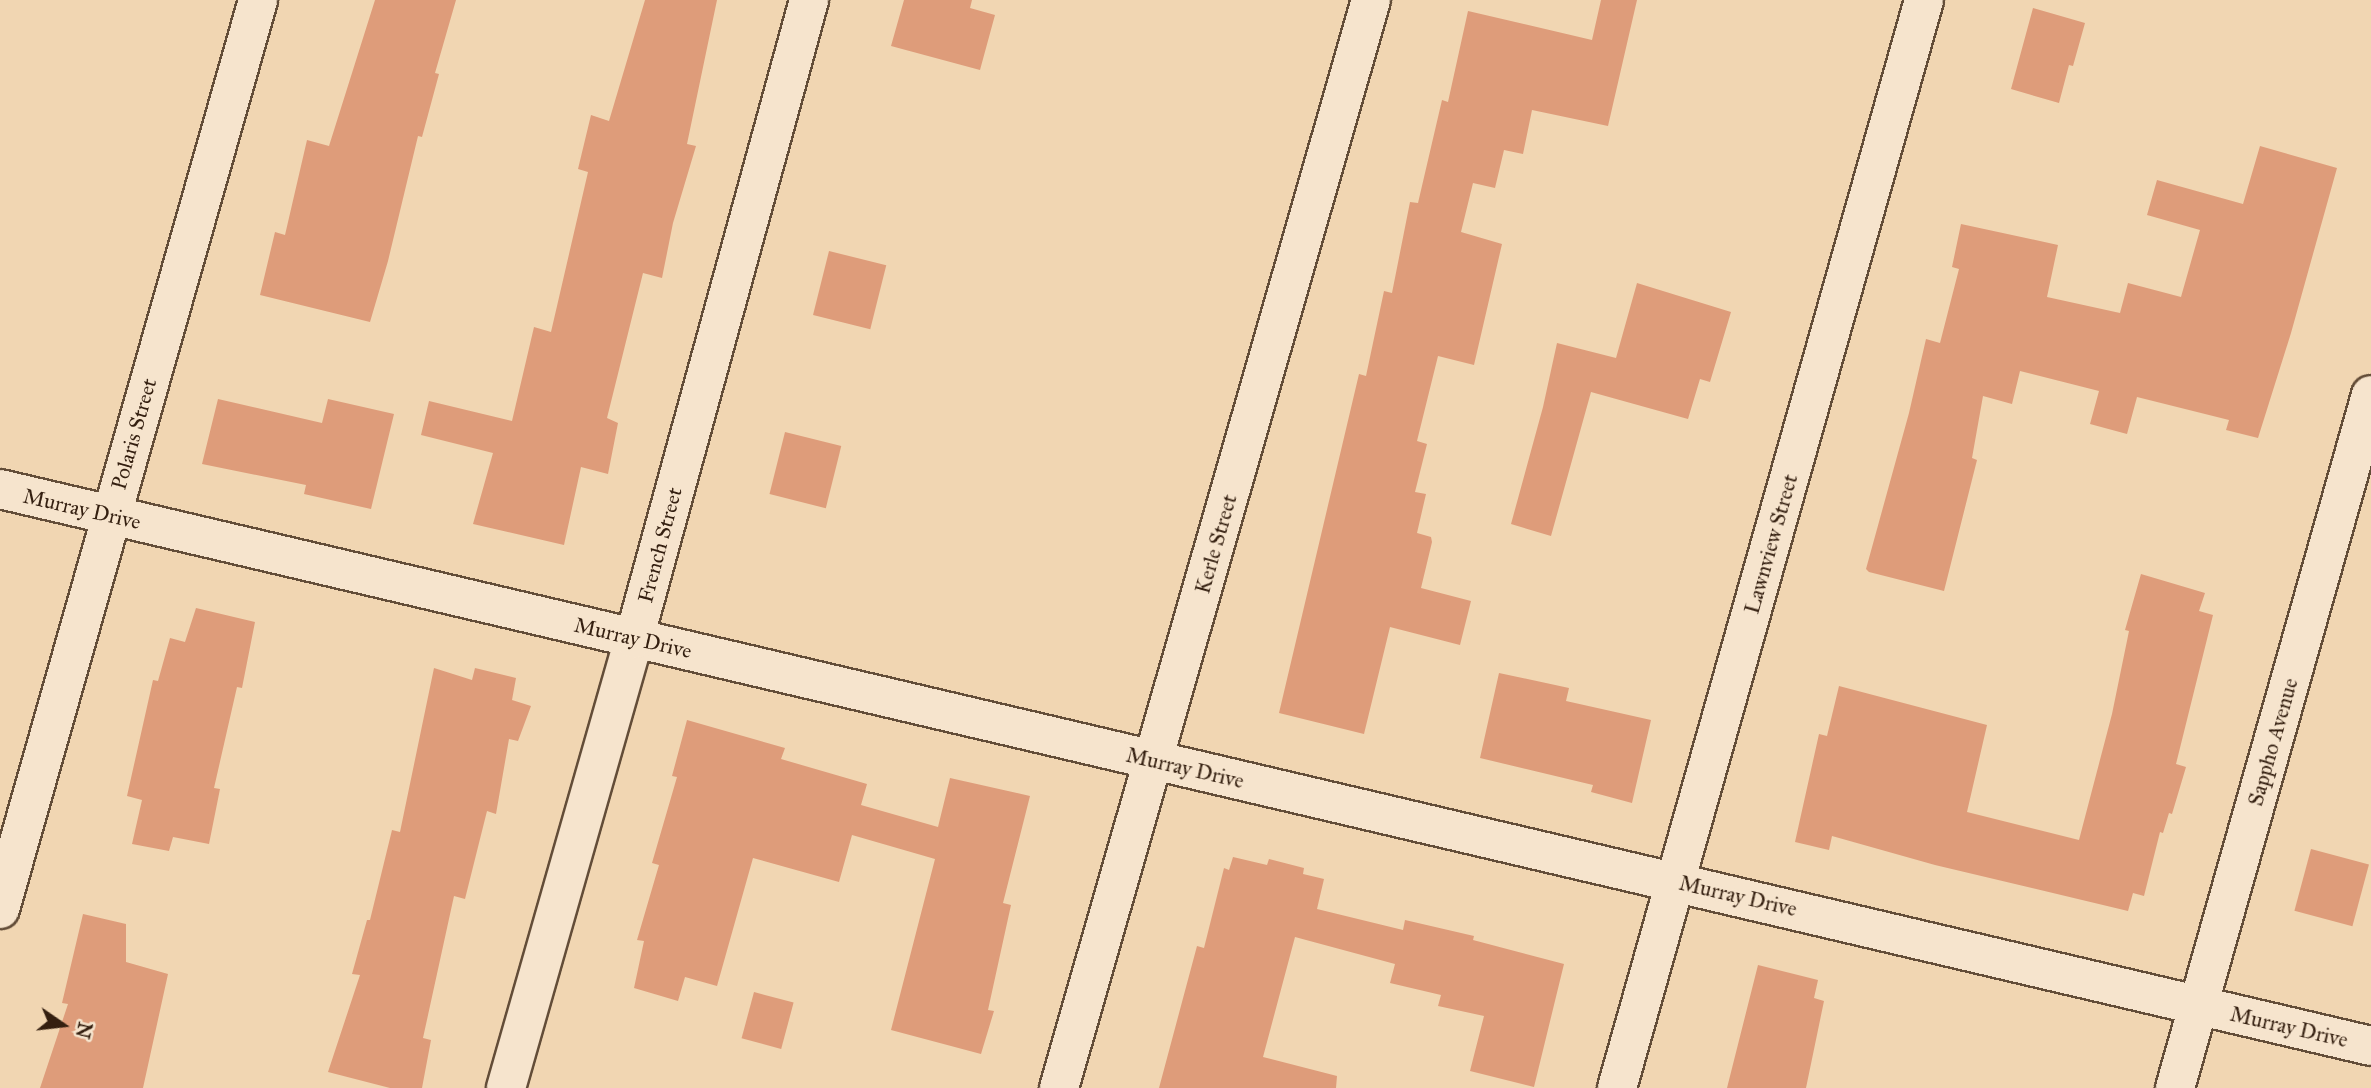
<!DOCTYPE html>
<style>
body{margin:0}
#map{position:relative;width:2371px;height:1088px;overflow:hidden;background:#f1d6b2;font-family:"IM FELL Great Primer",serif}
div>[style]{position:absolute}
.building>*{inset:0;background:#de9c7a;transform-origin:0 0}
.roads{filter:drop-shadow(2px 0 #634d38) drop-shadow(-2px 0 #634d38) drop-shadow(0 2px #634d38) drop-shadow(0 -2px #634d38)}
.minor>*{height:38px;margin:-19px;padding:0 19px;transform-origin:19px;border-radius:19px;background:#f6e4cd}
span{translate:-50% -50%;white-space:nowrap;text-align:center;line-height:1.15;-webkit-text-stroke:5px #f6e4cd;paint-order:stroke}
.street-label{font-size:21px;color:#341f10}
.north{position:absolute;left:28px;top:990px;width:70px;height:70px;-webkit-text-stroke:5px #f6e4cd;paint-order:stroke;rotate:104deg;font-size:19px;font-weight:700;line-height:28px;text-align:center;color:#341f10}
.north::after{content:'';display:block;margin:auto;width:24px;height:32px;background:#341f10;clip-path:polygon(50% 0,100% 100%,50% 72%,0 100%)}
</style>
<div id="map">
<div class="building">
<i style="clip-path:polygon(375px 0,456px 0,435px 73px,439px 74px,422px 137px,418px 136px,388px 261px,370px 322px,260px 295px,275px 232px,285px 235px,307px 140px,329px 146px)"></i>
<i style="clip-path:polygon(645px 0,717px 0,687px 144px,696px 146px,673px 223px,662px 278px,643px 273px,607px 418px,618px 423px,608px 474px,581px 467px,564px 545px,473px 524px,493px 453px,421px 435px,429px 401px,512px 421px,534px 327px,551px 332px,588px 172px,578px 169px,591px 115px,609px 121px)"></i>
<i style="clip-path:polygon(904px 0,972px 0,970px 8px,995px 15px,980px 70px,891px 46px)"></i>
<i style="clip-path:polygon(1601px 0,1637px 0,1608px 126px,1532px 110px,1523px 154px,1504px 150px,1495px 188px,1473px 183px,1461px 232px,1502px 244px,1474px 365px,1438px 356px,1417px 441px,1427px 444px,1415px 492px,1426px 494px,1417px 533px,1431px 537px,1432px 542px,1421px 588px,1471px 601px,1460px 645px,1390px 627px,1364px 734px,1279px 713px,1359px 374px,1366px 376px,1384px 291px,1392px 293px,1410px 202px,1418px 203px,1442px 100px,1448px 102px,1468px 11px,1592px 40px)"></i>
<i style="clip-path:polygon(2033px 8px,2085px 23px,2073px 66px,2069px 65px,2059px 103px,2011px 89px)"></i>
<i style="clip-path:polygon(2260px 146px,2337px 168px,2291px 333px,2258px 438px,2226px 430px,2229px 420px,2137px 397px,2127px 434px,2090px 424px,2099px 391px,2020px 371px,2012px 404px,1983px 396px,1972px 458px,1977px 460px,1944px 591px,1869px 572px,1866px 569px,1909px 413px,1926px 339px,1940px 343px,1959px 269px,1952px 267px,1961px 224px,2058px 245px,2047px 297px,2120px 313px,2128px 283px,2181px 297px,2200px 230px,2147px 215px,2157px 180px,2243px 204px)"></i>
<i style="left:829px;top:251px;width:59px;height:66px;rotate:14deg"></i>
<i style="clip-path:polygon(1637px 283px,1731px 312px,1710px 382px,1700px 379px,1688px 419px,1591px 392px,1551px 536px,1511px 524px,1543px 407px,1557px 343px,1616px 358px)"></i>
<i style="clip-path:polygon(218px 399px,322px 423px,328px 399px,394px 414px,371px 509px,304px 494px,306px 485px,202px 464px)"></i>
<i style="left:785px;top:432px;width:58px;height:64px;rotate:14deg"></i>
<i style="clip-path:polygon(2141px 574px,2205px 593px,2199px 611px,2213px 615px,2176px 764px,2186px 767px,2172px 814px,2169px 813px,2163px 833px,2160px 832px,2144px 896px,2133px 893px,2128px 911px,1935px 865px,1832px 836px,1829px 850px,1795px 842px,1819px 734px,1827px 736px,1839px 686px,1987px 725px,1967px 812px,2079px 840px,2112px 714px,2129px 631px,2125px 630px)"></i>
<i style="clip-path:polygon(196px 608px,255px 622px,242px 688px,237px 687px,214px 788px,220px 789px,209px 844px,173px 837px,169px 851px,132px 844px,142px 800px,127px 796px,153px 680px,158px 681px,170px 638px,185px 642px)"></i>
<i style="clip-path:polygon(434px 668px,472px 680px,475px 668px,516px 678px,512px 700px,531px 706px,518px 741px,509px 739px,496px 814px,487px 811px,465px 899px,454px 896px,423px 1038px,431px 1040px,422px 1088px,390px 1088px,328px 1072px,360px 975px,352px 974px,367px 920px,370px 920px,392px 830px,400px 832px)"></i>
<i style="clip-path:polygon(1499px 673px,1569px 688px,1566px 701px,1651px 720px,1632px 803px,1591px 792px,1593px 785px,1480px 758px)"></i>
<i style="clip-path:polygon(687px 720px,785px 748px,781px 759px,867px 784px,861px 805px,938px 827px,950px 778px,1030px 796px,1003px 903px,1011px 905px,988px 1010px,994px 1011px,981px 1054px,891px 1030px,935px 859px,852px 835px,839px 882px,753px 858px,717px 986px,685px 977px,678px 1001px,634px 988px,644px 941px,637px 940px,659px 865px,652px 863px,677px 777px,672px 776px)"></i>
<i style="left:2311px;top:849px;width:60px;height:64px;rotate:15deg"></i>
<i style="clip-path:polygon(1233px 857px,1267px 865px,1269px 859px,1304px 868px,1303px 874px,1324px 879px,1317px 909px,1403px 930px,1405px 920px,1474px 936px,1473px 940px,1564px 964px,1534px 1087px,1470px 1071px,1484px 1016px,1438px 1006px,1441px 995px,1390px 983px,1395px 964px,1295px 937px,1263px 1057px,1337px 1076px,1336px 1088px,1159px 1088px,1197px 946px,1204px 948px,1224px 868px,1229px 870px)"></i>
<i style="clip-path:polygon(83px 914px,126px 924px,126px 962px,168px 974px,143px 1088px,40px 1088px,68px 1004px,62px 1003px)"></i>
<i style="clip-path:polygon(1758px 965px,1818px 980px,1814px 998px,1824px 1001px,1806px 1088px,1727px 1088px)"></i>
<i style="left:754px;top:992px;width:41px;height:48px;rotate:15deg"></i>
</div>
<div class="roads">
<div class="minor">
<i style="left:0;top:489px;width:2436px;rotate:13.22deg"></i>
<i style="left:0;top:909px;width:945px;rotate:-74.15deg"></i>
<i style="left:506px;top:1088px;width:467px;rotate:-74.1deg"></i>
<i style="left:634px;top:639px;width:663px;rotate:-74.68deg"></i>
<i style="left:1059px;top:1088px;width:1132px;rotate:-74deg"></i>
<i style="left:1617px;top:1088px;width:1130px;rotate:-74.24deg"></i>
<i style="left:2175px;top:1088px;width:720px;rotate:-74.21deg"></i>
</div>
</div>
<div class="street-label">
<span style="left:134px;top:434px;rotate:-74deg">Polaris Street</span>
<span style="left:82px;top:509px;rotate:13deg">Murray Drive</span>
<span style="left:1216px;top:544px;rotate:-74deg">Kerle Street</span>
<span style="left:1771px;top:544px;rotate:-74deg">Lawnview Street</span>
<span style="left:660px;top:545px;rotate:-75deg">French Street</span>
<span style="left:633px;top:638px;rotate:13deg">Murray Drive</span>
<span style="left:2273px;top:742px;rotate:-74deg">Sappho Avenue</span>
<span style="left:1185px;top:768px;rotate:13deg">Murray Drive</span>
<span style="left:1738px;top:896px;rotate:13deg">Murray Drive</span>
<span style="left:2289px;top:1027px;rotate:13deg">Murray Drive</span>
</div>
<div class="north">N</div>
</div>
